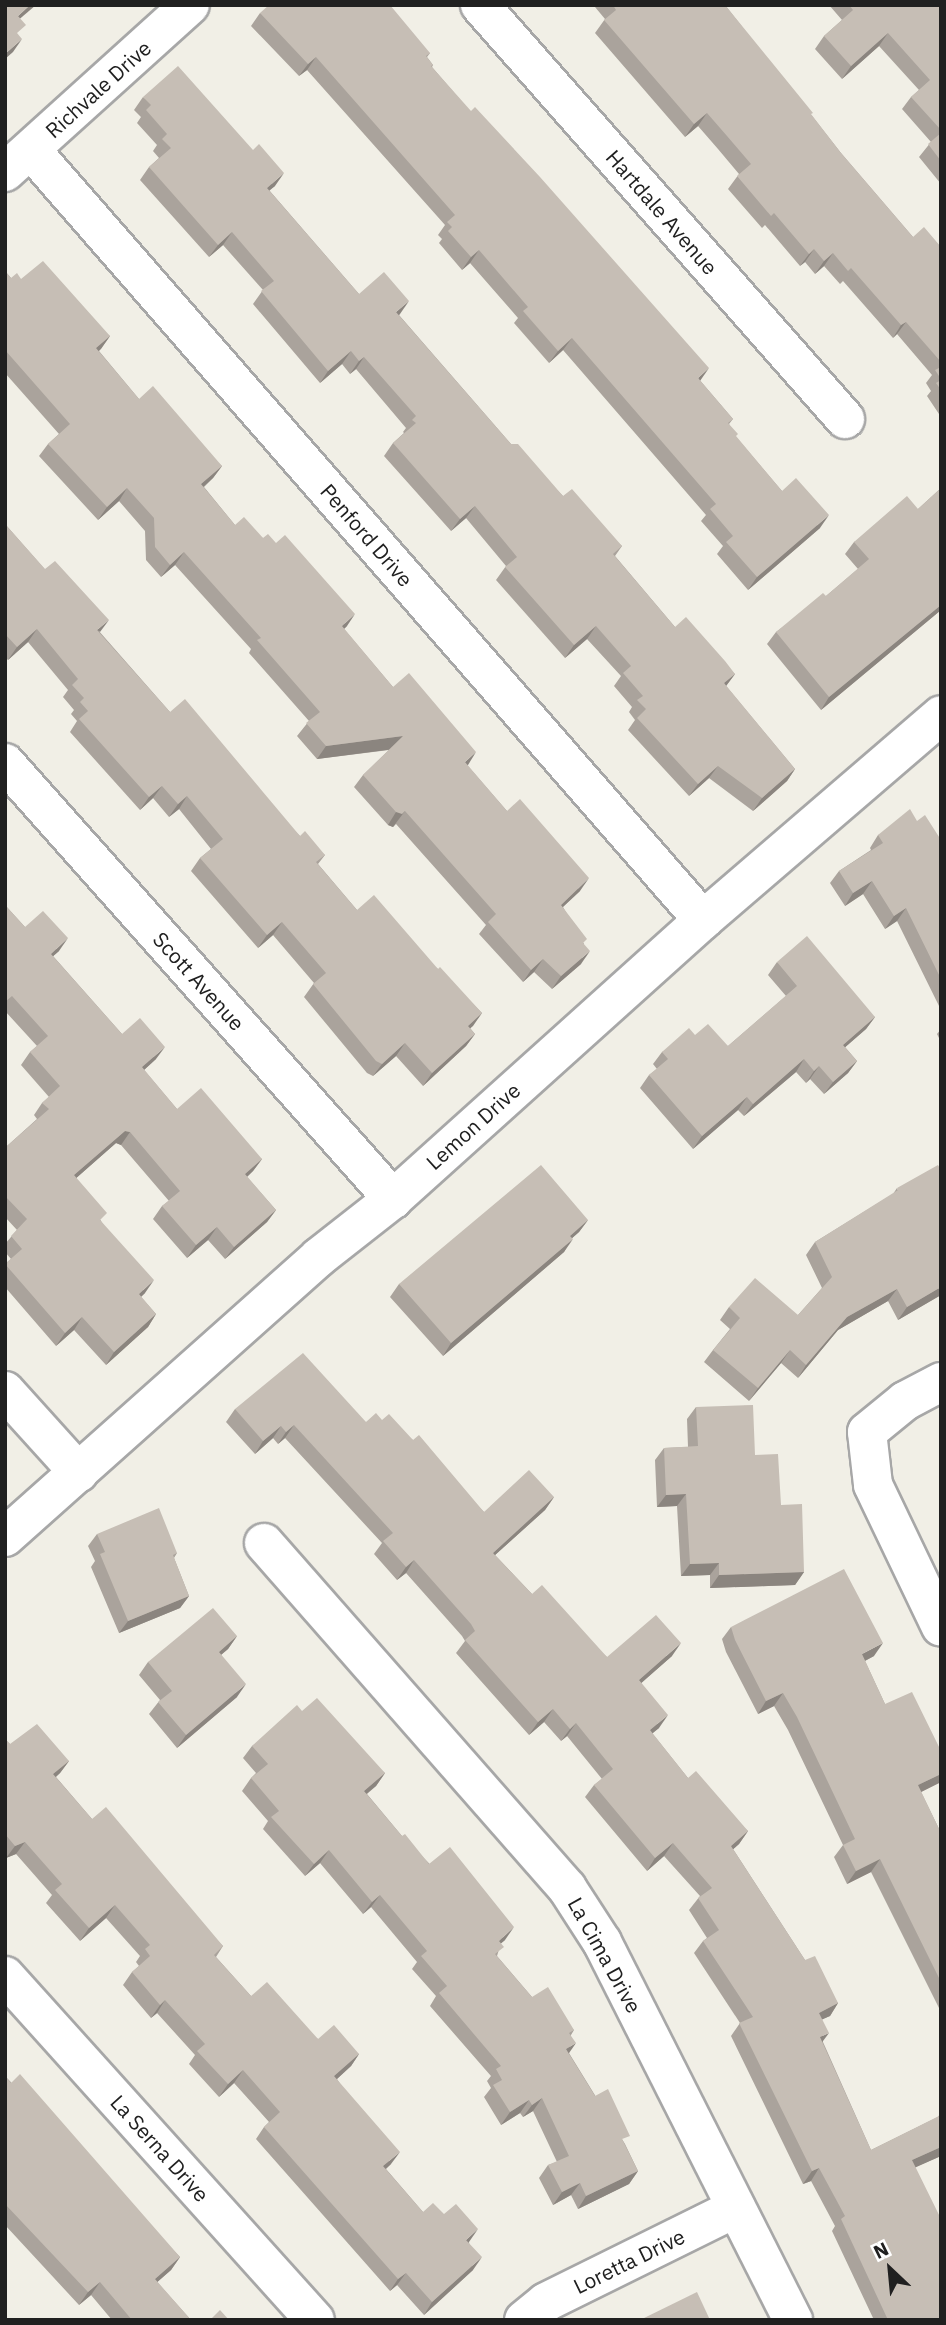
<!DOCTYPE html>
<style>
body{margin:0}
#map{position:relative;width:946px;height:2325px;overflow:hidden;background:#f1efe6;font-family:"IBM Plex Sans",sans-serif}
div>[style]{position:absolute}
.roads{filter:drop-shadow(2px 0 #a7a7a7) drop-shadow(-2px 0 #a7a7a7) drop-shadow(0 2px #a7a7a7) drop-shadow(0 -2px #a7a7a7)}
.minor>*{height:38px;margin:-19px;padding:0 19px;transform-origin:19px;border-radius:19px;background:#fff}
.wall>*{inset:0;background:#aaa39c}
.shaded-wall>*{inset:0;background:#8b857f}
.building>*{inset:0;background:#c6beb5}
span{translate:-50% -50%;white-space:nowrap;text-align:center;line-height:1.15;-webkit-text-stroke:5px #fff;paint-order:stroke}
.street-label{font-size:21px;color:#202020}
.frame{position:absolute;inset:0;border:7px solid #202020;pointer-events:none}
.north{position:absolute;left:855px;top:2234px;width:70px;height:70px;-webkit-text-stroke:5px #fff;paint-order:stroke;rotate:334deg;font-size:19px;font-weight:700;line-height:28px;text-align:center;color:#202020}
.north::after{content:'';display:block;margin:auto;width:24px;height:32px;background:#202020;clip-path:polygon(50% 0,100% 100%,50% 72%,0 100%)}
</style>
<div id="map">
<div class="roads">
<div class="minor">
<i style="left:480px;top:5px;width:552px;rotate:48.6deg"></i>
<i style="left:31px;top:150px;width:1022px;rotate:48.89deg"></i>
<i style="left:5px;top:172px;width:249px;rotate:-42.1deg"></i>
<i style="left:5px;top:763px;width:584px;rotate:48.33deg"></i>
<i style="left:941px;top:1382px;width:41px;rotate:152.2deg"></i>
<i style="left:905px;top:1401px;width:49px;rotate:140.8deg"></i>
<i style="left:867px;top:1432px;width:53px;rotate:83.5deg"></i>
<i style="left:873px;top:1485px;width:157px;rotate:64.4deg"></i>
<i style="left:5px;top:1391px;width:110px;rotate:47.9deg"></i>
<i style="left:5px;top:1537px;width:421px;rotate:-41.7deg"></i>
<i style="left:319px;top:1257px;width:94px;rotate:-38.1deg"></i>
<i style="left:393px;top:1199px;width:417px;rotate:-42deg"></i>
<i style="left:703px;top:920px;width:314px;rotate:-40.7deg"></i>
<i style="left:264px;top:1543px;width:459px;rotate:48.7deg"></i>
<i style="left:567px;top:1888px;width:64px;rotate:57.1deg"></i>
<i style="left:602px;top:1942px;width:424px;rotate:63.2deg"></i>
<i style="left:5px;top:1976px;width:463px;rotate:48deg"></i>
<i style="left:524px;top:2320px;width:28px;rotate:-39deg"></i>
<i style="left:546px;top:2302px;width:212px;rotate:-26.3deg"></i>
</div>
</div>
<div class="wall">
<i style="clip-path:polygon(596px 5px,725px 5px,841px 153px,913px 237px,941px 247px,941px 417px,927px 396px,931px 391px,926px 383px,932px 375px,897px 334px,893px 338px,843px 281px,840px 284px,824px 266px,815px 274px,805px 262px,800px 266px,765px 225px,762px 228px,728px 189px,739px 174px,718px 149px,698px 126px,685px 137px,595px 33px,605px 19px,595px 7px)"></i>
<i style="clip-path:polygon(829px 5px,941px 5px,941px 184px,919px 157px,931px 142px,902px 109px,911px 97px,919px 90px,879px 46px,842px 79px,815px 49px,824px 36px,842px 20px)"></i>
<i style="clip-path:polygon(260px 13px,430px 53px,427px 57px,433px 65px,432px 67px,733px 419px,729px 424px,736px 437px,782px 491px,820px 528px,748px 590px,717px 554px,723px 546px,701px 521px,706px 515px,563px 350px,549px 363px,514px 323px,518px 318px,470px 263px,462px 270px,439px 243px,442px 239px,438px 235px,445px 225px,307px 70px,299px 76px,251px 26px)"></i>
<i style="clip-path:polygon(143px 97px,275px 186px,269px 190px,359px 294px,400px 314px,399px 315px,511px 444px,563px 496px,622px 546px,615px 556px,675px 627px,735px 674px,726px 686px,795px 769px,787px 781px,753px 811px,709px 778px,689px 796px,628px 730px,635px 720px,629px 712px,632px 707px,614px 686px,621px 676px,587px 639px,565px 658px,496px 580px,506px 566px,466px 518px,451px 531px,384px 456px,393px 443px,404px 433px,403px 432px,406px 428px,356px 369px,350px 374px,342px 364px,320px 383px,253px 304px,263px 290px,223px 245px,209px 257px,140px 180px,149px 167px,159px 158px,153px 151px,157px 145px,137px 123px,141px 117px,134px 110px)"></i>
<i style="clip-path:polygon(5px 271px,11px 278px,21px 279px,110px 336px,99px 351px,139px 399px,222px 466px,213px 478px,204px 487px,235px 525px,263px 538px,347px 626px,344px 629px,393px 687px,467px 765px,507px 811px,580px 891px,563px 907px,584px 944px,581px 964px,552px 989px,534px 972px,523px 982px,479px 934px,486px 925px,396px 824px,393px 827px,388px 825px,354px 787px,363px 775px,389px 750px,317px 759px,297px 736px,309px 721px,249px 653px,251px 649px,175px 565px,161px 577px,146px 560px,145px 531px,119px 501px,98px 520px,39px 456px,48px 444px,59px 434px,5px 373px)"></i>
<i style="clip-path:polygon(941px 488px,941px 610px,821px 710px,767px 644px,776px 632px,826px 596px,858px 569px,845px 554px,854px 542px,918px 509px)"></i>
<i style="clip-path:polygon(5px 524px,170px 712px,300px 836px,325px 855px,318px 864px,357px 910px,438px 969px,482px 1013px,470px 1028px,475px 1034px,466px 1046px,423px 1086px,396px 1056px,373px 1076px,367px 1073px,304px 997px,314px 983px,273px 935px,258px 948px,191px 871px,200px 858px,211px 849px,179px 809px,169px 817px,153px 798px,140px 810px,70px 732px,77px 721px,71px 714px,74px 710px,63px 697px,68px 690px,28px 642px,8px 660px,5px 657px)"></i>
<i style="clip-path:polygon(917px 821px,941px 840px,941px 1010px,897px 921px,885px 929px,863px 894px,845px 906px,830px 883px,839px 871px,871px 850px,870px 848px,878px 835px)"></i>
<i style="clip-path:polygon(5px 905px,25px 927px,59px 951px,53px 956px,122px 1034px,156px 1059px,144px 1070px,177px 1109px,262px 1159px,253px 1171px,247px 1177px,276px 1210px,267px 1222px,225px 1259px,208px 1240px,187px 1258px,153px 1219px,162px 1206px,169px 1201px,121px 1145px,116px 1143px,76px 1178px,101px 1221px,145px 1293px,141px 1297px,156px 1314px,148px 1327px,106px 1365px,74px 1330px,56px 1346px,5px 1287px,5px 1264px,11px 1259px,5px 1252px,5px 1244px,17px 1230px,5px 1217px,5px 1144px,7px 1146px,37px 1119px,34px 1115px,42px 1103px,49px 1097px,21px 1065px,30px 1052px,37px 1046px,5px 1011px)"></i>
<i style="clip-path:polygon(777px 962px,875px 1017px,866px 1029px,845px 1047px,857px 1061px,848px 1073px,824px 1094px,810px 1079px,806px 1083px,796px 1072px,744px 1116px,738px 1110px,693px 1149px,640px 1088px,649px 1075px,657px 1069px,653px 1064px,662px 1052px,695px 1035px,728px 1046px,786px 996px,768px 975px)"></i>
<i style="clip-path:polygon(941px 1029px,941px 1042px,937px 1034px)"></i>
<i style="clip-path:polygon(897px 1188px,941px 1295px,898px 1320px,888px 1301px,838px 1330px,798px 1378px,781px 1363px,749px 1401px,704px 1362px,713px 1350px,730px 1329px,720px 1320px,729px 1307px,798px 1315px,822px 1288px,806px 1255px,815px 1242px,893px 1194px)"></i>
<i style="clip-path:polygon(588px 1220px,579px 1232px,572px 1238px,564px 1252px,443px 1356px,390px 1297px,399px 1284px)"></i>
<i style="clip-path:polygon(696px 1407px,755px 1455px,781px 1505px,804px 1572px,795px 1585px,710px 1588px,710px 1575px,681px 1576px,677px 1506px,657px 1507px,655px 1460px,664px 1448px,688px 1447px,687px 1419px)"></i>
<i style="clip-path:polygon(235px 1409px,366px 1422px,382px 1420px,413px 1440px,484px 1512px,554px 1497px,545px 1510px,495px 1555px,532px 1594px,607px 1657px,672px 1656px,641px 1683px,659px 1728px,652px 1733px,688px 1778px,748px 1831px,739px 1844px,733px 1849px,805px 1960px,838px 2003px,830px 2016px,822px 2019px,823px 2042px,871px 2150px,938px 2117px,941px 2112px,941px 2156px,915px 2167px,941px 2320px,874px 2320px,832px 2231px,835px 2226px,811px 2181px,803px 2184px,731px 2036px,740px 2023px,694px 1953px,703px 1941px,707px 1938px,689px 1910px,700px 1896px,664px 1856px,647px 1871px,585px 1797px,594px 1785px,602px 1779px,567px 1736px,561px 1741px,544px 1722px,529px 1735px,456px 1653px,465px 1641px,462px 1636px,406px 1573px,397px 1580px,374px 1554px,382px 1543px,285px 1438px,278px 1444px,273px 1438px,255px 1454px,226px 1422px)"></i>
<i style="clip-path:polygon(97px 1534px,177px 1553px,174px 1558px,189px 1596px,180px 1608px,119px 1633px,91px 1567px,95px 1561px,88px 1546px)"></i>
<i style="clip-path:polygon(731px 1627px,874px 1656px,865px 1661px,885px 1704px,941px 1751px,941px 1782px,921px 1792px,941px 1833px,941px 2012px,871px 1872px,847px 1884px,834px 1857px,843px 1845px,788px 1730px,774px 1706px,758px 1714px,726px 1652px,722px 1639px)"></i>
<i style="clip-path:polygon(237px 1636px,228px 1649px,221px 1655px,237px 1697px,177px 1748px,149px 1714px,160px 1700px,139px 1675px,148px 1662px)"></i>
<i style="clip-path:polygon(302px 1711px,385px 1773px,376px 1786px,367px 1794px,402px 1836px,505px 1940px,501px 1943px,497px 1956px,532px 1997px,574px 2030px,571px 2035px,569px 2053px,625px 2144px,638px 2171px,629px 2184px,578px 2209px,571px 2195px,553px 2205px,539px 2178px,548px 2165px,557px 2162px,533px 2111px,523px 2117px,520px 2113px,501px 2125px,484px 2097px,491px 2088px,487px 2081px,491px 2076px,430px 2006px,436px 1996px,412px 1969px,417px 1962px,371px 1907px,363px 1914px,320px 1863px,305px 1876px,263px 1829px,268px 1821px,242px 1791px,251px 1778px,256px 1773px,243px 1758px,252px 1746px)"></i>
<i style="clip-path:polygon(5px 1739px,10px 1744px,69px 1761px,60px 1773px,56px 1777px,92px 1819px,223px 1946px,216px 1957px,251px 1996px,318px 2039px,359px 2054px,351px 2066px,337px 2079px,391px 2164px,386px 2169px,423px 2212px,469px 2242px,473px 2270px,424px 2315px,397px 2285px,390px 2291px,256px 2139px,264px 2127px,269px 2122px,234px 2083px,219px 2097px,189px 2064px,195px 2055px,157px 2013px,151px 2018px,123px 1985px,132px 1972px,139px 1966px,136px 1962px,140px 1956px,106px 1918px,80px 1941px,46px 1903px,52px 1895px,16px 1854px,6px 1858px,5px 1857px)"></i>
<i style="clip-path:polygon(5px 2076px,180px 2257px,171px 2270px,157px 2282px,191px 2320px,112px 2320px,91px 2295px,79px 2305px,5px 2225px)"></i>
</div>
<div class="shaded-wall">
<i style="clip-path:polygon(30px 5px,36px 5px,9px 28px,18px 16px)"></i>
<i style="clip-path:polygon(888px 33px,879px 46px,842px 79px,851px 66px)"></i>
<i style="clip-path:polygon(22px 39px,13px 52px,5px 59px,5px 54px)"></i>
<i style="clip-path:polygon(316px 57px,307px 70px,299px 76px,308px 64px)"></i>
<i style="clip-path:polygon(707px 113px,698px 126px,685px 137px,694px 124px)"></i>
<i style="clip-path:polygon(284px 173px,275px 186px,258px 200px,267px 188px)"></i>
<i style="clip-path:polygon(232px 232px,223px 245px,209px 257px,218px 245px)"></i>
<i style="clip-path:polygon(814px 249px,805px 262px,800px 266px,809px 254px)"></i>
<i style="clip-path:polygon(479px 250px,470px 263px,462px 270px,471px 257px)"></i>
<i style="clip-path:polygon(833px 253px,824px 266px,815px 274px,824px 261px)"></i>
<i style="clip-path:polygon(409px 301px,400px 314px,387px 324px,396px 312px)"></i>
<i style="clip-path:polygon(906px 322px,897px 334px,893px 338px,901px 325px)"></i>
<i style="clip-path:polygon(110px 336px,101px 349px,87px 361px,96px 348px)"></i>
<i style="clip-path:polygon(572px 338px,563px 350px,549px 363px,558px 351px)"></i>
<i style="clip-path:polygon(351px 351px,342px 364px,320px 383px,328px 371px)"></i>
<i style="clip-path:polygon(364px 357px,356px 369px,350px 374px,359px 361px)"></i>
<i style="clip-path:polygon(709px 368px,700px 381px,698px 378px)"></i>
<i style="clip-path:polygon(222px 466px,213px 478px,193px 496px,201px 484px)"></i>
<i style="clip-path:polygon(127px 488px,119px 501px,98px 520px,107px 507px)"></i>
<i style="clip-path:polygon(475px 506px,466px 518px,451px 531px,460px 519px)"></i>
<i style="clip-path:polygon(829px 515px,820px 528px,748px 590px,757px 577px)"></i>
<i style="clip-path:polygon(184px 552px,175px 565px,161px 577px,170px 565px)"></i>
<i style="clip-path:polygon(941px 605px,941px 610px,821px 710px,829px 697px)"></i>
<i style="clip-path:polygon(355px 614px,347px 626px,333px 639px,342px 626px)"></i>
<i style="clip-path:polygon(109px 620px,100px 632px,97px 630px)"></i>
<i style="clip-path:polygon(596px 626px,587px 639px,565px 658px,574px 645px)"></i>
<i style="clip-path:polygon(37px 629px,28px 642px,8px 660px,17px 647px)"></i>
<i style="clip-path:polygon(735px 674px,726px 686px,724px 683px)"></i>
<i style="clip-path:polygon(403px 736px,394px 749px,317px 759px,326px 746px)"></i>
<i style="clip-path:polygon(476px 752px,468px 765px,456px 775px,465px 762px)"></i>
<i style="clip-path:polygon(718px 766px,709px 778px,689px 796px,698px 784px)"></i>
<i style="clip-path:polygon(795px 769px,787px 781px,753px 811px,762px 798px)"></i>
<i style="clip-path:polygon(162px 786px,153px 798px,140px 810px,149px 797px)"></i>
<i style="clip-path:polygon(187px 796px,179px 809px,169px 817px,178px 804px)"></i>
<i style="clip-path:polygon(405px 811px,393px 827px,388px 825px,396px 812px)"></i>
<i style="clip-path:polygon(589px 878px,580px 891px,552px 917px,561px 905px)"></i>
<i style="clip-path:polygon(872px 881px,863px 894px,845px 906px,853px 893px)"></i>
<i style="clip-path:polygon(906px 908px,897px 921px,885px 929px,894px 916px)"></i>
<i style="clip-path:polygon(282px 922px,273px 935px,258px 948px,267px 935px)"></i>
<i style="clip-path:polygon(68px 938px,59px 951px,42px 966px,51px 954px)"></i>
<i style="clip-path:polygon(590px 951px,581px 964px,552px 989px,561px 976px)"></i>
<i style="clip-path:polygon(543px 959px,534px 972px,523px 982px,531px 970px)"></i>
<i style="clip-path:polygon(482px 1013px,473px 1026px,459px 1038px,468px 1026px)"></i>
<i style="clip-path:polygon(875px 1017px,866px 1029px,834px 1057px,843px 1045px)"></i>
<i style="clip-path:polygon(475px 1034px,466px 1046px,423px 1086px,432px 1073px)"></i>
<i style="clip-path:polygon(405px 1043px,396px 1056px,373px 1076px,382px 1064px)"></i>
<i style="clip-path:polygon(165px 1047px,156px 1059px,133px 1080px,142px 1067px)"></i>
<i style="clip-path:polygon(804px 1059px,796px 1072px,744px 1116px,753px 1104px)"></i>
<i style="clip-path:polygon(857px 1061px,848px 1073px,824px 1094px,833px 1082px)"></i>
<i style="clip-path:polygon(819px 1066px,810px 1079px,806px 1083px,814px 1071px)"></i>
<i style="clip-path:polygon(747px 1097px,738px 1110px,693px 1149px,702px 1136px)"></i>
<i style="clip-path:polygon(125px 1131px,130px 1132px,121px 1145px,116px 1143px,65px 1188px,74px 1175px)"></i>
<i style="clip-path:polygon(262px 1159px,253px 1171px,236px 1187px,245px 1174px)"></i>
<i style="clip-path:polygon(276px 1210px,267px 1222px,225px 1259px,234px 1247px)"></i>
<i style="clip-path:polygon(588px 1220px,579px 1232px,561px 1248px,570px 1236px)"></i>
<i style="clip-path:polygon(217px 1227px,208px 1240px,187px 1258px,196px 1245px)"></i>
<i style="clip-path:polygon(573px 1239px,564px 1252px,443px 1356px,451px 1343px)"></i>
<i style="clip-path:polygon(154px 1280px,145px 1293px,130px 1307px,139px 1294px)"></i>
<i style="clip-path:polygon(941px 1287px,941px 1295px,898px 1320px,907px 1307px)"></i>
<i style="clip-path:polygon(897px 1289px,888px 1301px,838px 1330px,798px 1378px,806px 1365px,847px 1317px)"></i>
<i style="clip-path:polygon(156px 1314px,148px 1327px,106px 1365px,114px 1352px)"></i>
<i style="clip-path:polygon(82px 1317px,74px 1330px,56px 1346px,65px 1333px)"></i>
<i style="clip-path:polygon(790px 1350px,781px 1363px,749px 1401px,758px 1388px)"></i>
<i style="clip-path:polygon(294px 1425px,285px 1438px,278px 1444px,286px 1432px)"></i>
<i style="clip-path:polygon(281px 1426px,273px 1438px,255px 1454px,263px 1441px)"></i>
<i style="clip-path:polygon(686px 1494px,677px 1506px,657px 1507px,666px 1495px)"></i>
<i style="clip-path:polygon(554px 1497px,545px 1510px,484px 1565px,493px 1553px)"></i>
<i style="clip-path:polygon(414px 1560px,406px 1573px,397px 1580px,406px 1567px)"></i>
<i style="clip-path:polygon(719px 1563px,710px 1575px,681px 1576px,690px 1564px)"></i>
<i style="clip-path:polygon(804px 1572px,795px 1585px,710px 1588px,719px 1575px)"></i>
<i style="clip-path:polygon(189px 1596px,180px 1608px,119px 1633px,128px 1621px)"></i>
<i style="clip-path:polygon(237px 1636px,228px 1649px,210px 1664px,219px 1652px)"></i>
<i style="clip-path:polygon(681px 1643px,672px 1656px,630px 1693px,639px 1680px)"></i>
<i style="clip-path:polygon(883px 1643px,874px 1656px,853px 1667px,862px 1654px)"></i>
<i style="clip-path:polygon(246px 1684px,237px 1697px,177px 1748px,186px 1735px)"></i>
<i style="clip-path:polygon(783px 1693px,774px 1706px,758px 1714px,766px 1701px)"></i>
<i style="clip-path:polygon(553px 1709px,544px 1722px,529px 1735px,538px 1722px)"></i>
<i style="clip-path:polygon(668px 1715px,659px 1728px,641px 1743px,650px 1730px)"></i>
<i style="clip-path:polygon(576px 1723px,567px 1736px,561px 1741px,570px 1729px)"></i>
<i style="clip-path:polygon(69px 1761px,60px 1773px,44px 1787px,53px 1774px)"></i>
<i style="clip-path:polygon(385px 1773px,376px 1786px,355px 1803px,364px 1791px)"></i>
<i style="clip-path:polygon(941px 1774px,941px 1782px,909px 1798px,918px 1785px)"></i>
<i style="clip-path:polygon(748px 1831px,739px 1844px,722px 1859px,731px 1846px)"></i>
<i style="clip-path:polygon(25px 1842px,16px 1854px,6px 1858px,15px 1846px)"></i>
<i style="clip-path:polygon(673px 1843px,664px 1856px,647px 1871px,655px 1858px)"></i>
<i style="clip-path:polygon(329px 1850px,320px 1863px,305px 1876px,314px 1864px)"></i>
<i style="clip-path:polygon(880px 1859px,871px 1872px,847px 1884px,856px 1871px)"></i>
<i style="clip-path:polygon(380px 1895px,371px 1907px,363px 1914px,372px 1902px)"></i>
<i style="clip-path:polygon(115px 1905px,106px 1918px,80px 1941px,89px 1928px)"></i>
<i style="clip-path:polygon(514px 1927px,505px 1940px,490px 1953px,499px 1941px)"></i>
<i style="clip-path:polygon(165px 2000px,157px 2013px,151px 2018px,160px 2005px)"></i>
<i style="clip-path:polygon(838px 2003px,830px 2016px,810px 2025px,819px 2013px)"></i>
<i style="clip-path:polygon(829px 2033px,820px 2045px,820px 2037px)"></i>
<i style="clip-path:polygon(576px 2043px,567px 2056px,566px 2049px)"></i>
<i style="clip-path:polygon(359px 2054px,351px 2066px,326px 2089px,334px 2076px)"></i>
<i style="clip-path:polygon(243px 2070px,234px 2083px,219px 2097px,228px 2084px)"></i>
<i style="clip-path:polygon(542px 2098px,533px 2111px,523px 2117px,532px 2105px)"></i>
<i style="clip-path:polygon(529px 2100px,520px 2113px,501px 2125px,510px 2112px)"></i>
<i style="clip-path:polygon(941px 2147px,941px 2156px,903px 2173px,912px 2160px)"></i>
<i style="clip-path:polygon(400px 2152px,391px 2164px,374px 2179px,383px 2166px)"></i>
<i style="clip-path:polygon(819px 2168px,811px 2181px,803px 2184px,812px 2171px)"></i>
<i style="clip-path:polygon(638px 2171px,629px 2184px,578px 2209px,586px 2196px)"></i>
<i style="clip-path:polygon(580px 2183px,571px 2195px,553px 2205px,562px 2192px)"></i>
<i style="clip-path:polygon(478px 2229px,469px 2242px,458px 2252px,466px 2240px)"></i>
<i style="clip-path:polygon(180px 2257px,171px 2270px,146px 2292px,155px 2279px)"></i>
<i style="clip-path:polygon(482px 2257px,473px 2270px,424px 2315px,432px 2302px)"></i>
<i style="clip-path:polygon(406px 2273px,397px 2285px,390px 2291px,398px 2279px)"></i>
<i style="clip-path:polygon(100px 2282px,91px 2295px,79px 2305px,88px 2292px)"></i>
</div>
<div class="building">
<i style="clip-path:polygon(5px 5px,30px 5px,18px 16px,26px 25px,17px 33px,22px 39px,5px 54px)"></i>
<i style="clip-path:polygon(269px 5px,390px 5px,430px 53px,426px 56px,433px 65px,431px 66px,471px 111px,475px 107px,540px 177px,709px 368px,698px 378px,733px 419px,728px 423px,738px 434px,736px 436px,782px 491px,796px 478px,829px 515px,757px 577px,726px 542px,733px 536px,710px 509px,716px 504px,572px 338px,558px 351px,523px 311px,528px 307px,479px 250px,471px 257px,448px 231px,452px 227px,447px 222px,455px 215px,316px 57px,308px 64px,260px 13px)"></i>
<i style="clip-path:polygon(613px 5px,725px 5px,813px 113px,811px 114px,841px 153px,913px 237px,924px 227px,941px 247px,941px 362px,906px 322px,901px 325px,851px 268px,848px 271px,833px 253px,824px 261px,814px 249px,809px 254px,774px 213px,771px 216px,737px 176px,751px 164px,727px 136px,707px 113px,694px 124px,604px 20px,616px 10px)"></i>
<i style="clip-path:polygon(849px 5px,941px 5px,941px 130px,911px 97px,930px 80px,888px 33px,851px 66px,824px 36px,853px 10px)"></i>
<i style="clip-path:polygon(178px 66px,253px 150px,259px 144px,284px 173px,267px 188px,359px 294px,384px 272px,409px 301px,396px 312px,511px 444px,518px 444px,563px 496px,572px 489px,622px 546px,613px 554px,675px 627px,686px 617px,725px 661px,735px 674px,724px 683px,795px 769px,762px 798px,718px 766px,698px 784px,637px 718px,646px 709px,637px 700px,643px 696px,623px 673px,631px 666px,596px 626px,574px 645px,505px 567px,517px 557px,475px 506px,460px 519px,393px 443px,416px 423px,412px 420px,416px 416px,364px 357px,359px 361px,351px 351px,328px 371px,261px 291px,274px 281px,232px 232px,218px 245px,149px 167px,171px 148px,162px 139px,167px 134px,146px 110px,151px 105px,143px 97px)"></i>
<i style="clip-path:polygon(941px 133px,941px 161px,928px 144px)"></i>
<i style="clip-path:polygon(43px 261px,110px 336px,96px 348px,139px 399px,153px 386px,222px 466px,201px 484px,235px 525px,244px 517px,263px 538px,268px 534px,276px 543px,285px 535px,355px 614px,342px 626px,393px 687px,409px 673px,476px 752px,465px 762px,507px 811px,520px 799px,589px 878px,561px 905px,587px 939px,583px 943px,590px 951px,561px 976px,543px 959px,531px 970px,488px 922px,496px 914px,405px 811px,402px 814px,396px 812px,363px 775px,403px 736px,326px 746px,306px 723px,320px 712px,257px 640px,261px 638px,184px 552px,170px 565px,155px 547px,154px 518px,127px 488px,107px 507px,48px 444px,70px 424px,5px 350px,5px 271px,11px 278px,17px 273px,21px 279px)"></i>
<i style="clip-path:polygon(941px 367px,941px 379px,935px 370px)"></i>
<i style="clip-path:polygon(941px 380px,941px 390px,936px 383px)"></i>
<i style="clip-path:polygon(941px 488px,941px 605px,829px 697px,776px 632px,823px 593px,826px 596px,869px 559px,854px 542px,907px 496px,918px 509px)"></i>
<i style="clip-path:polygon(5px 524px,45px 569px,55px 561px,109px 620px,97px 630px,170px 712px,185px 699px,300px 836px,305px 831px,325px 855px,316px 862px,357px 910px,374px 895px,438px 969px,440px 967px,482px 1013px,468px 1026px,475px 1034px,432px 1073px,405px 1043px,382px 1064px,376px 1061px,313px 984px,326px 973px,282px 922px,267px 935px,200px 858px,223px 839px,187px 796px,178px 804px,162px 786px,149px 797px,79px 719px,88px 711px,80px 702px,84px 698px,72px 685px,78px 679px,37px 629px,17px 647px,5px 634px)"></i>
<i style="clip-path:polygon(910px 809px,917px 821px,925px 815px,941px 840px,941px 979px,906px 908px,894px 916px,872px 881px,853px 893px,839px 871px,883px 843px,878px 835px)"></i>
<i style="clip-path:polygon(5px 905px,25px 927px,43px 911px,68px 938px,51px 954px,122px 1034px,140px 1018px,165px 1047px,142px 1067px,177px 1109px,201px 1088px,262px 1159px,245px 1174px,276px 1210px,234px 1247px,217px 1227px,196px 1245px,162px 1206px,180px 1191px,130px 1132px,125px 1131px,74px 1175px,107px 1213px,100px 1220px,154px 1280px,139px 1294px,156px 1314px,114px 1352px,82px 1317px,65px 1333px,5px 1264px,22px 1249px,11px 1236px,27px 1219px,5px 1196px,5px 1144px,7px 1146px,49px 1109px,42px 1103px,60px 1086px,30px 1052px,48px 1036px,12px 996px,5px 1002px)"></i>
<i style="clip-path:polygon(807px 936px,875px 1017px,843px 1045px,857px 1061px,833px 1082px,819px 1066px,814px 1071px,804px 1059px,753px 1104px,747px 1097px,702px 1136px,649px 1075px,668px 1059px,662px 1052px,689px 1028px,695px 1035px,708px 1024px,728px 1046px,797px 986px,777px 962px)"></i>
<i style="clip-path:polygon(541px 1165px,588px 1220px,570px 1236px,573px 1239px,451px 1343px,399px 1284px)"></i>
<i style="clip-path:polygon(938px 1165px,941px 1170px,941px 1287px,907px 1307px,897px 1289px,847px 1317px,806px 1365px,790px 1350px,758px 1388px,713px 1350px,740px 1318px,729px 1307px,755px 1278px,798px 1315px,832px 1277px,815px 1242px,898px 1190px,897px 1188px)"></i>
<i style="clip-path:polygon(303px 1353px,366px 1422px,376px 1413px,382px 1420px,389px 1414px,413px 1440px,419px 1435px,484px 1512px,529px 1470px,554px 1497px,493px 1553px,532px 1594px,542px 1585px,607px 1657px,656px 1615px,681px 1643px,639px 1680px,668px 1715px,650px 1730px,688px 1778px,696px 1771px,748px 1831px,731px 1846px,805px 1960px,815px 1956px,838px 2003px,819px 2013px,829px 2033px,820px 2037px,871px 2150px,941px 2115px,941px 2147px,912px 2160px,941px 2219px,941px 2231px,939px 2232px,941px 2236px,941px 2320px,888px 2320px,841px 2219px,845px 2216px,819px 2168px,812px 2171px,739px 2023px,753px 2017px,703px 1941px,719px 1930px,698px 1898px,712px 1888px,673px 1843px,655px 1858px,594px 1785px,613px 1769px,576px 1723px,570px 1729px,553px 1709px,538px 1722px,465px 1640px,475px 1631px,471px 1624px,414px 1560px,406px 1567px,383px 1541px,393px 1533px,294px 1425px,286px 1432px,281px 1426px,263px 1441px,235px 1409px)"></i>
<i style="clip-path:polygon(753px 1405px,755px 1455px,778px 1454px,781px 1505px,802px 1504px,804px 1572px,719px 1575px,719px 1563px,690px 1564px,686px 1494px,666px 1495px,664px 1448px,698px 1446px,696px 1407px)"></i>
<i style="clip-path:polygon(159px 1508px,177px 1553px,173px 1555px,189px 1596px,128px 1621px,100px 1554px,105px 1552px,97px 1534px)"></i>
<i style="clip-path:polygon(844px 1569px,883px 1643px,862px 1654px,885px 1704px,912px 1692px,941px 1751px,941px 1774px,918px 1785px,941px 1833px,941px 1982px,880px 1859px,856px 1871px,843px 1845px,855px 1839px,797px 1717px,783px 1693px,766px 1701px,735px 1640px,731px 1627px)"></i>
<i style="clip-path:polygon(213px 1608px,237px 1636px,219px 1652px,246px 1684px,186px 1735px,158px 1702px,172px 1691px,148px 1662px)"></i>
<i style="clip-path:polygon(317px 1698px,385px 1773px,364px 1791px,402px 1836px,405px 1834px,429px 1864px,450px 1847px,514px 1927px,499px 1941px,504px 1947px,495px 1954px,532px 1997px,548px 1987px,574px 2030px,569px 2033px,576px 2043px,566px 2049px,595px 2096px,608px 2089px,630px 2136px,622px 2139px,638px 2171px,586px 2196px,580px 2183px,562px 2192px,548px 2165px,569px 2156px,542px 2098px,532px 2105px,529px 2100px,510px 2112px,493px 2085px,502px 2080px,496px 2069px,501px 2066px,439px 1993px,447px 1986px,421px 1956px,427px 1951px,380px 1895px,372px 1902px,329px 1850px,314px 1864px,271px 1817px,279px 1811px,251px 1778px,268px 1764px,252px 1746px,297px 1705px,302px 1711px)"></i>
<i style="clip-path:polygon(37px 1724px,69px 1761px,53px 1774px,92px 1819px,106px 1807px,223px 1946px,214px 1955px,251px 1996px,267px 1982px,318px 2039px,334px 2025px,359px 2054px,334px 2076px,400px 2152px,383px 2166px,423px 2212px,433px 2203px,444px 2214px,456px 2204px,478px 2229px,466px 2240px,482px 2257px,432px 2302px,406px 2273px,398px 2279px,264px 2127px,280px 2112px,243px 2070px,228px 2084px,197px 2051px,205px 2044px,165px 2000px,160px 2005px,132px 1972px,150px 1956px,145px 1949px,150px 1945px,115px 1905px,89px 1928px,55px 1890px,62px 1884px,25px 1842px,15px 1846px,5px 1834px,5px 1739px,10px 1744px)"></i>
<i style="clip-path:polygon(20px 2074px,180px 2257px,155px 2279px,191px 2320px,132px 2320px,100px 2282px,88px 2292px,5px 2204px,5px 2076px,11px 2083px)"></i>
<i style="clip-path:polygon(697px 2292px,710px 2320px,640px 2320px)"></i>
<i style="clip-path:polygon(220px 2310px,229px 2320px,210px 2320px)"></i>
</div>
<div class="street-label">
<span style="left:98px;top:89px;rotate:-42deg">Richvale Drive</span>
<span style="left:662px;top:212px;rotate:49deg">Hartdale Avenue</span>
<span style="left:367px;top:535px;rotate:49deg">Penford Drive</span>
<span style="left:199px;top:981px;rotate:48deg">Scott Avenue</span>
<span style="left:473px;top:1126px;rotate:-42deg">Lemon Drive</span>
<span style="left:605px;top:1955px;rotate:61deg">La Cima Drive</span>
<span style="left:160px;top:2148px;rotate:48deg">La Serna Drive</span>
<span style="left:629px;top:2261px;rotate:-26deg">Loretta Drive</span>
</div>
<div class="frame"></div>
<div class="north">N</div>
</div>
